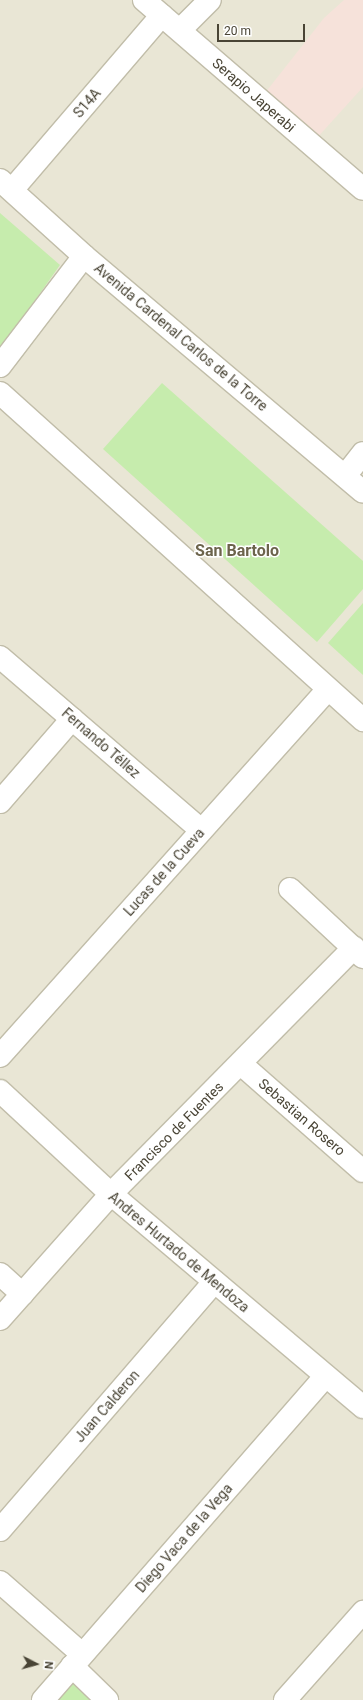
<!DOCTYPE html>
<meta charset="utf-8">
<style>
body{margin:0}
#map{position:relative;width:363px;height:1700px;overflow:hidden;background:#f5f3e7;font-family:Roboto,sans-serif}
div>[style]{position:absolute}
.residential>*{inset:0;background:#e9e6d5;transform-origin:0 0}
.medical>*{inset:0;background:#f6e2da}
.green>*{inset:0;background:#c6ecad}
.roads{filter:drop-shadow(1px 0 #c1bda9) drop-shadow(-1px 0 #c1bda9) drop-shadow(0 1px #c1bda9) drop-shadow(0 -1px #c1bda9)}
.minor>*{height:22px;margin:-11px;padding:0 11px;transform-origin:11px;border-radius:11px;background:#fff}
span{translate:-50% -50%;white-space:nowrap;text-align:center;line-height:1.15;-webkit-text-stroke:3px #fff;paint-order:stroke}
.street-label{font-size:14px;color:#494435}
.quarter-label{font-size:16px;color:#6c644c;font-weight:700}
.north{position:absolute;left:16px;top:1644px;width:40px;height:40px;-webkit-text-stroke:3px #fff;paint-order:stroke;rotate:96deg;font-size:11px;font-weight:700;line-height:16px;text-align:center;color:#494435}
.north::after{content:'';display:block;margin:auto;width:14px;height:18px;background:#494435;clip-path:polygon(50% 0,100% 100%,50% 72%,0 100%)}
.scale{position:absolute;left:217px;top:24px;width:88px;height:18px;box-sizing:border-box;border:2px solid #494435;border-top:0;padding-left:5px;font-size:12px;line-height:14px;white-space:nowrap;color:#494435;-webkit-text-stroke:3px #fff;paint-order:stroke}
</style>
<div id="map">
<div class="residential">
<i style="left:0;top:0;width:363px;height:1700px"></i>
</div>
<div class="medical">
<i style="clip-path:polygon(344px 0,363px 0,363px 87px,316px 139px,265px 93px,324px 18px)"></i>
</div>
<div class="green">
<i style="clip-path:polygon(0 213px,60px 265px,0 350px)"></i>
<i style="clip-path:polygon(162px 383px,363px 561px,363px 589px,317px 642px,103px 449px)"></i>
<i style="clip-path:polygon(363px 603px,363px 675px,328px 643px)"></i>
<i style="clip-path:polygon(65px 1676px,93px 1700px,43px 1700px)"></i>
</div>
<div class="roads">
<div class="minor">
<i style="left:144px;top:0;width:289px;rotate:40.8deg"></i>
<i style="left:180px;top:30px;width:42px;rotate:-45deg"></i>
<i style="left:0;top:180px;width:113px;rotate:42.1deg"></i>
<i style="left:84px;top:256px;width:365px;rotate:40.2deg"></i>
<i style="left:12px;top:190px;width:230px;rotate:-49.4deg"></i>
<i style="left:0;top:366px;width:138px;rotate:-52.6deg"></i>
<i style="left:0;top:393px;width:489px;rotate:42deg"></i>
<i style="left:345px;top:476px;width:29px;rotate:-52deg"></i>
<i style="left:0;top:657px;width:265px;rotate:40.7deg"></i>
<i style="left:0;top:802px;width:110px;rotate:-49.1deg"></i>
<i style="left:290px;top:889px;width:100px;rotate:43deg"></i>
<i style="left:0;top:1056px;width:492px;rotate:-48.2deg"></i>
<i style="left:241px;top:1064px;width:162px;rotate:41.3deg"></i>
<i style="left:0;top:1091px;width:151px;rotate:42.9deg"></i>
<i style="left:111px;top:1194px;width:330px;rotate:40.2deg"></i>
<i style="left:0;top:1274px;width:30px;rotate:42deg"></i>
<i style="left:0;top:1319px;width:167px;rotate:-48.4deg"></i>
<i style="left:111px;top:1194px;width:346px;rotate:-45.4deg"></i>
<i style="left:0;top:1530px;width:328px;rotate:-49.2deg"></i>
<i style="left:0;top:1582px;width:109px;rotate:41.3deg"></i>
<i style="left:72px;top:1666px;width:49px;rotate:44.2deg"></i>
<i style="left:43px;top:1700px;width:430px;rotate:-48.9deg"></i>
<i style="left:285px;top:1700px;width:118px;rotate:-48.4deg"></i>
</div>
</div>
<div class="street-label">
<span style="left:254px;top:95px;rotate:41deg">Serapio Japerabi</span>
<span style="left:87px;top:103px;rotate:-49deg">S14A</span>
<span style="left:181px;top:337px;rotate:40deg">Avenida Cardenal Carlos de la Torre</span>
<span style="left:101px;top:743px;rotate:41deg">Fernando Téllez</span>
<span style="left:164px;top:872px;rotate:-48deg">Lucas de la Cueva</span>
<span style="left:302px;top:1117px;rotate:41deg">Sebastian Rosero</span>
<span style="left:174px;top:1131px;rotate:-45deg">Francisco de Fuentes</span>
<span style="left:179px;top:1252px;rotate:40deg">Andres Hurtado de Mendoza</span>
<span style="left:107px;top:1406px;rotate:-49deg">Juan Calderon</span>
<span style="left:184px;top:1538px;rotate:-49deg">Diego Vaca de la Vega</span>
</div>
<div class="quarter-label">
<span style="left:237px;top:551px">San Bartolo</span>
</div>
<div class="north">N</div>
<div class="scale">20 m</div>
</div>
